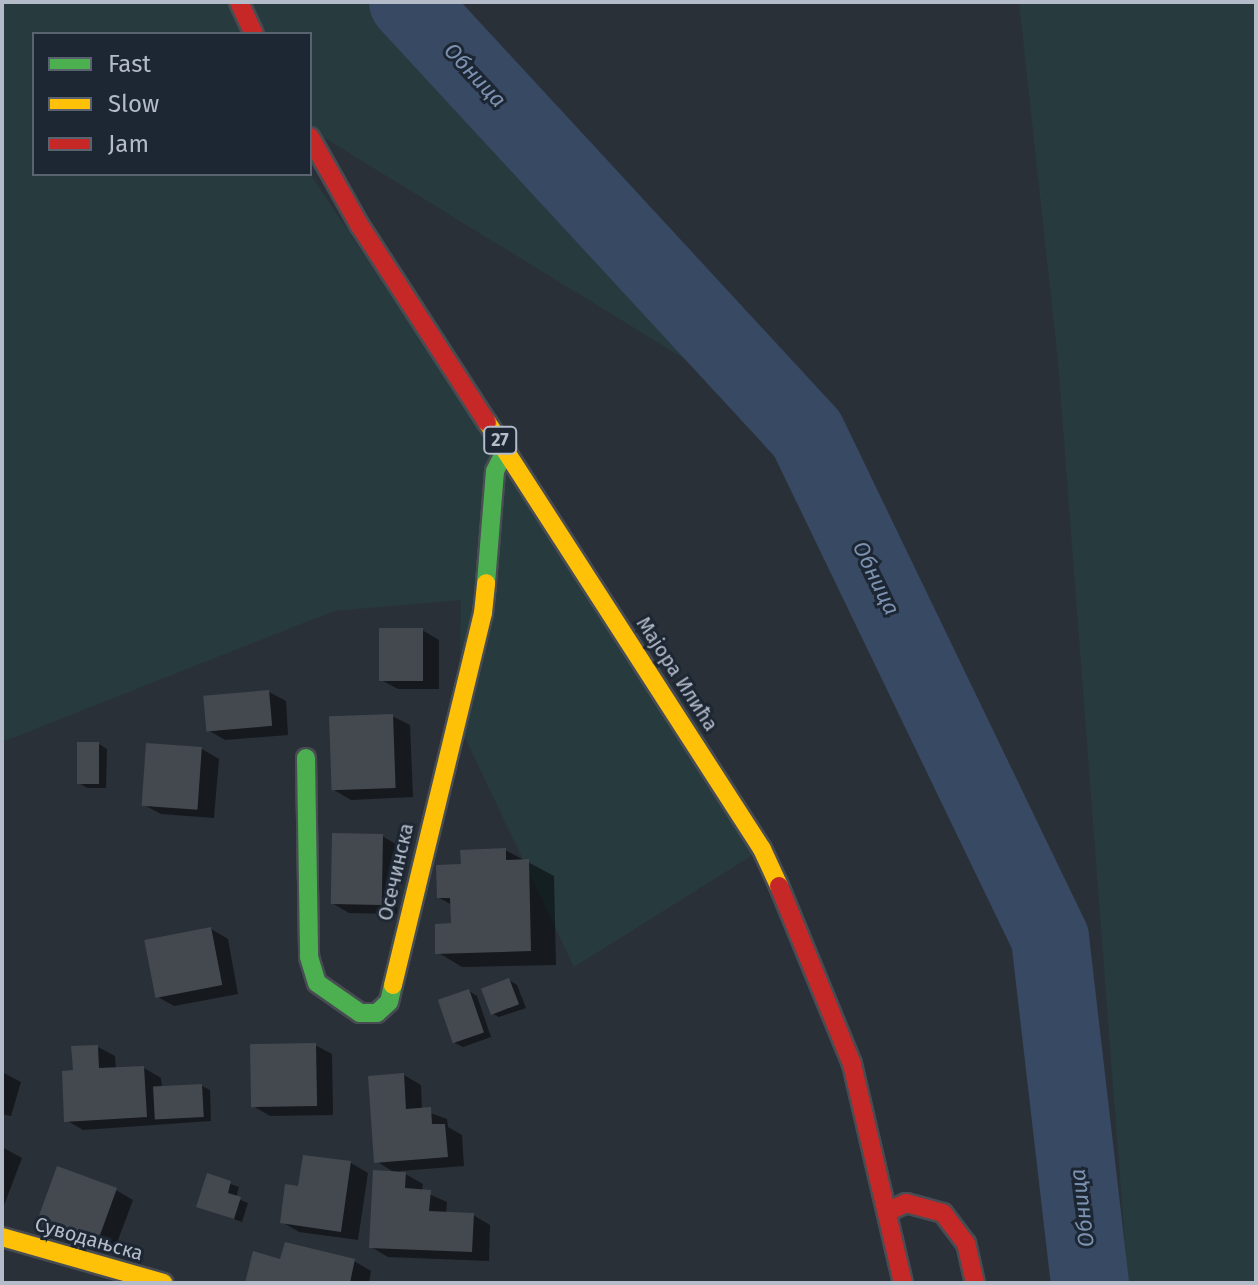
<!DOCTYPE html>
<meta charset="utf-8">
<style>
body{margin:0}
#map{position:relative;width:1258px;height:1285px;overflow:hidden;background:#2a3038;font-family:"Fira Sans",sans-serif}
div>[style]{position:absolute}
.green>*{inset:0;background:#273a3e}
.shadow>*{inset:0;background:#0007}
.river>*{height:78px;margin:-39px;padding:0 39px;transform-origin:39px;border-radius:39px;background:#384963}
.building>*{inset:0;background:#444950;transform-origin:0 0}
.roads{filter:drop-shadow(2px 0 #484c53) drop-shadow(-2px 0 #484c53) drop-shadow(0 2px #484c53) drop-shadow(0 -2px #484c53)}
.fast>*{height:18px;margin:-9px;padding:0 9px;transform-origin:9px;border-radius:9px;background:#4caf50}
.slow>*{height:18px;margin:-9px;padding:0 9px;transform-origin:9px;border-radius:9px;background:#ffc107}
.jam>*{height:18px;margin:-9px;padding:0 9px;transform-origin:9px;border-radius:9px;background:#c62828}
span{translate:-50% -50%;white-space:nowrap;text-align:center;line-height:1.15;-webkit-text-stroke:6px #1d2633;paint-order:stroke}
.shield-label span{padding:2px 6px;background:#1d2633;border:2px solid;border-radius:6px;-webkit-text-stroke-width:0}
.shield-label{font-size:18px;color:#b4bcc9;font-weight:700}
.street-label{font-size:20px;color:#b4bcc9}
.water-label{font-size:22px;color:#7c92b1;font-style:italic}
.frame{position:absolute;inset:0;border:4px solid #b4bcc9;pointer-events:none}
.legend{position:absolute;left:32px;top:32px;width:280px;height:144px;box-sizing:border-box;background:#1d2633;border:2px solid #59626f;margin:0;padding:10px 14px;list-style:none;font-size:24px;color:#b4bcc9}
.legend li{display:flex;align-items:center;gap:16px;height:40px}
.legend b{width:40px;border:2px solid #59626f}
</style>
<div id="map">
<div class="green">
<i style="clip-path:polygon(2px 2px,408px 2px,807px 434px,310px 129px,310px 34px,34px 34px,34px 174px,310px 174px,762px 849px,574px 967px,459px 725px,461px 600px,334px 611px,2px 742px)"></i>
<i style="clip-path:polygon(1019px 2px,1256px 2px,1256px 1283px,1128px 1283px,1058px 361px)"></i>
</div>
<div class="shadow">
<i style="clip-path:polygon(422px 630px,439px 640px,439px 689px,398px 689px,381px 680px)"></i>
<i style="clip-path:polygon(269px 692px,286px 701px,288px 735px,225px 740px,208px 730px)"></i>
<i style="clip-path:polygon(392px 716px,410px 725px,413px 797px,351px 800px,334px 790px)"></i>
<i style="clip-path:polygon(99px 744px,107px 749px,106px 788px,87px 788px,79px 783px)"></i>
<i style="clip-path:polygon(202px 749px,219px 759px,214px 818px,161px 814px,144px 805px)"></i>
<i style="clip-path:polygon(382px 836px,399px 846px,397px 914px,349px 913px,332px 903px)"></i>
<i style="clip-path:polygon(505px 850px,554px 876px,556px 965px,462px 967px,437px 952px,453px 925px,452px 905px,438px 897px,463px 866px)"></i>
<i style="clip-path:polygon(211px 929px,228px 939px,238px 994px,174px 1006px,156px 996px)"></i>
<i style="clip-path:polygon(509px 980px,517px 985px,526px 1008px,499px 1017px,491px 1013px)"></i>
<i style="clip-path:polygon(469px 991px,477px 996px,491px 1037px,463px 1047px,455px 1043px)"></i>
<i style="clip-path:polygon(315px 1045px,332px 1054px,333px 1115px,270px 1116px,253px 1106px)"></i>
<i style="clip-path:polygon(98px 1047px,115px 1056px,116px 1069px,144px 1068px,161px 1078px,162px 1088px,202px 1086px,210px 1090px,211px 1121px,83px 1130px,66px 1120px,75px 1072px)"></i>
<i style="clip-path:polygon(2px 1072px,21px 1082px,11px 1116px,2px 1114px)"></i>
<i style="clip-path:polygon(404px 1075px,421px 1085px,422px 1110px,447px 1119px,448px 1127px,462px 1135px,464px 1166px,400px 1171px,423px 1184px,422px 1191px,447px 1202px,446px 1214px,473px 1215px,490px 1225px,489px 1261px,388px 1257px,371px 1247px,397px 1174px,376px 1161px)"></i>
<i style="clip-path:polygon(2px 1147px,22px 1158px,3px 1208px,2px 1207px)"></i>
<i style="clip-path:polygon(304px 1157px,351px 1163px,368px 1173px,358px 1240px,299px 1232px,282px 1222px,300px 1188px)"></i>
<i style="clip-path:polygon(208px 1176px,239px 1187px,236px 1198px,248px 1203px,242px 1222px,199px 1206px)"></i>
<i style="clip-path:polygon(116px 1190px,133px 1200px,114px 1251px,38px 1220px)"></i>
<i style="clip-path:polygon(282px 1261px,354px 1261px,371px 1271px,369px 1283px,247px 1283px)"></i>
</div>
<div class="river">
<i style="left:408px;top:2px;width:588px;rotate:47.27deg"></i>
<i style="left:807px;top:434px;width:560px;rotate:64.26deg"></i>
<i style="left:1050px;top:938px;width:347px;rotate:83.4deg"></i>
</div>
<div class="building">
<i style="left:379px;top:628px;width:44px;height:53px"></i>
<i style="left:269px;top:690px;width:36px;height:66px;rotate:85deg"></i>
<i style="left:393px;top:714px;width:74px;height:64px;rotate:88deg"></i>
<i style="left:77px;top:742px;width:22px;height:42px"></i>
<i style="left:146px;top:743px;width:56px;height:63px;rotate:4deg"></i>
<i style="left:332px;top:833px;width:51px;height:71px;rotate:1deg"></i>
<i style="clip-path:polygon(506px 848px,506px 860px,529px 859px,531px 951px,435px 954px,435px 924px,451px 923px,450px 898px,437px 898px,436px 865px,461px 864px,460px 850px)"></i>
<i style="left:211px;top:927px;width:59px;height:68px;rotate:79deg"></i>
<i style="left:509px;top:978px;width:28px;height:30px;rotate:69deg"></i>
<i style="left:469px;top:989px;width:46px;height:33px;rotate:71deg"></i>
<i style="left:316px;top:1043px;width:63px;height:66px;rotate:89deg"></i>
<i style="clip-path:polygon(98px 1045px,99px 1068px,144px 1066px,147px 1117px,64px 1122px,62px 1071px,73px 1070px,71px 1046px)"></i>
<i style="clip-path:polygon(404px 1073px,406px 1109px,431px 1107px,432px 1124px,445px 1124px,448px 1157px,374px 1163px,368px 1076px)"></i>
<i style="left:202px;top:1084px;width:33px;height:49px;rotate:87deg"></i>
<i style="clip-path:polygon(303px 1155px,351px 1161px,341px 1232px,280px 1223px,285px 1184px,298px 1186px)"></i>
<i style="left:57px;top:1166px;width:64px;height:59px;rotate:20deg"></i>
<i style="clip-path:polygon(373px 1170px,406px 1172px,405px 1188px,431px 1190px,429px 1211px,474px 1213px,472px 1252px,369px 1248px)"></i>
<i style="clip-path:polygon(207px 1173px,231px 1181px,228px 1193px,241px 1197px,234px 1219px,196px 1207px)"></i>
<i style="clip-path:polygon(285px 1242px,355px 1259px,350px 1283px,245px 1283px,253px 1251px,280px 1259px)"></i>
</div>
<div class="roads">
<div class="fast">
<i style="left:486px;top:583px;width:112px;rotate:-85.4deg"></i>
<i style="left:495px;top:471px;width:25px;rotate:-63deg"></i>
<i style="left:306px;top:758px;width:199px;rotate:89.1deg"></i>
<i style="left:309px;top:957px;width:27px;rotate:73deg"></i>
<i style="left:317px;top:983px;width:52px;rotate:34.9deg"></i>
<i style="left:360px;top:1013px;width:17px"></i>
<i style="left:377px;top:1013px;width:16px;rotate:-43deg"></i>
<i style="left:389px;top:1002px;width:17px;rotate:-77deg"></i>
</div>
<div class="slow">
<i style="left:487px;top:422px;width:508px;rotate:57.22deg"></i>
<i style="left:762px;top:849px;width:41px;rotate:65.3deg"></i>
<i style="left:393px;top:985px;width:383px;rotate:-76.4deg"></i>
<i style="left:483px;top:613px;width:30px;rotate:-84deg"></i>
<i style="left:2px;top:1237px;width:168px;rotate:15.9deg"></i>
</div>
<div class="jam">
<i style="left:239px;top:2px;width:35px;rotate:65deg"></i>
<i style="left:310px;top:137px;width:102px;rotate:60.7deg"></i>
<i style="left:360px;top:226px;width:234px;rotate:57.1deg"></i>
<i style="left:779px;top:886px;width:192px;rotate:67.7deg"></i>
<i style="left:852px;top:1064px;width:225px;rotate:76.9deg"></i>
<i style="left:889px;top:1211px;width:19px;rotate:-25deg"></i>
<i style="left:906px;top:1203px;width:38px;rotate:15deg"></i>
<i style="left:943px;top:1213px;width:38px;rotate:53deg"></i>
<i style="left:966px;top:1243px;width:41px;rotate:77.3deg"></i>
</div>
</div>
<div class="shield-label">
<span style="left:500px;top:440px">27</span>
</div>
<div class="street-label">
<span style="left:677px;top:674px;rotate:57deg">Мајора Илића</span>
<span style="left:396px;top:872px;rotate:-77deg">Осечинска</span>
<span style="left:89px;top:1239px;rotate:16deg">Суводањска</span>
</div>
<div class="water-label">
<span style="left:475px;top:75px;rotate:47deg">Обница</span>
<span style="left:876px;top:578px;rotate:64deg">Обница</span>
<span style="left:1082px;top:1208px;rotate:-97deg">Обница</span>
</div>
<div class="frame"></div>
<ul class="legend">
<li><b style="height:10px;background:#4caf50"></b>Fast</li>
<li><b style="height:10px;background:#ffc107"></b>Slow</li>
<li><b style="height:10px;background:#c62828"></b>Jam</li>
</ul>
</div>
